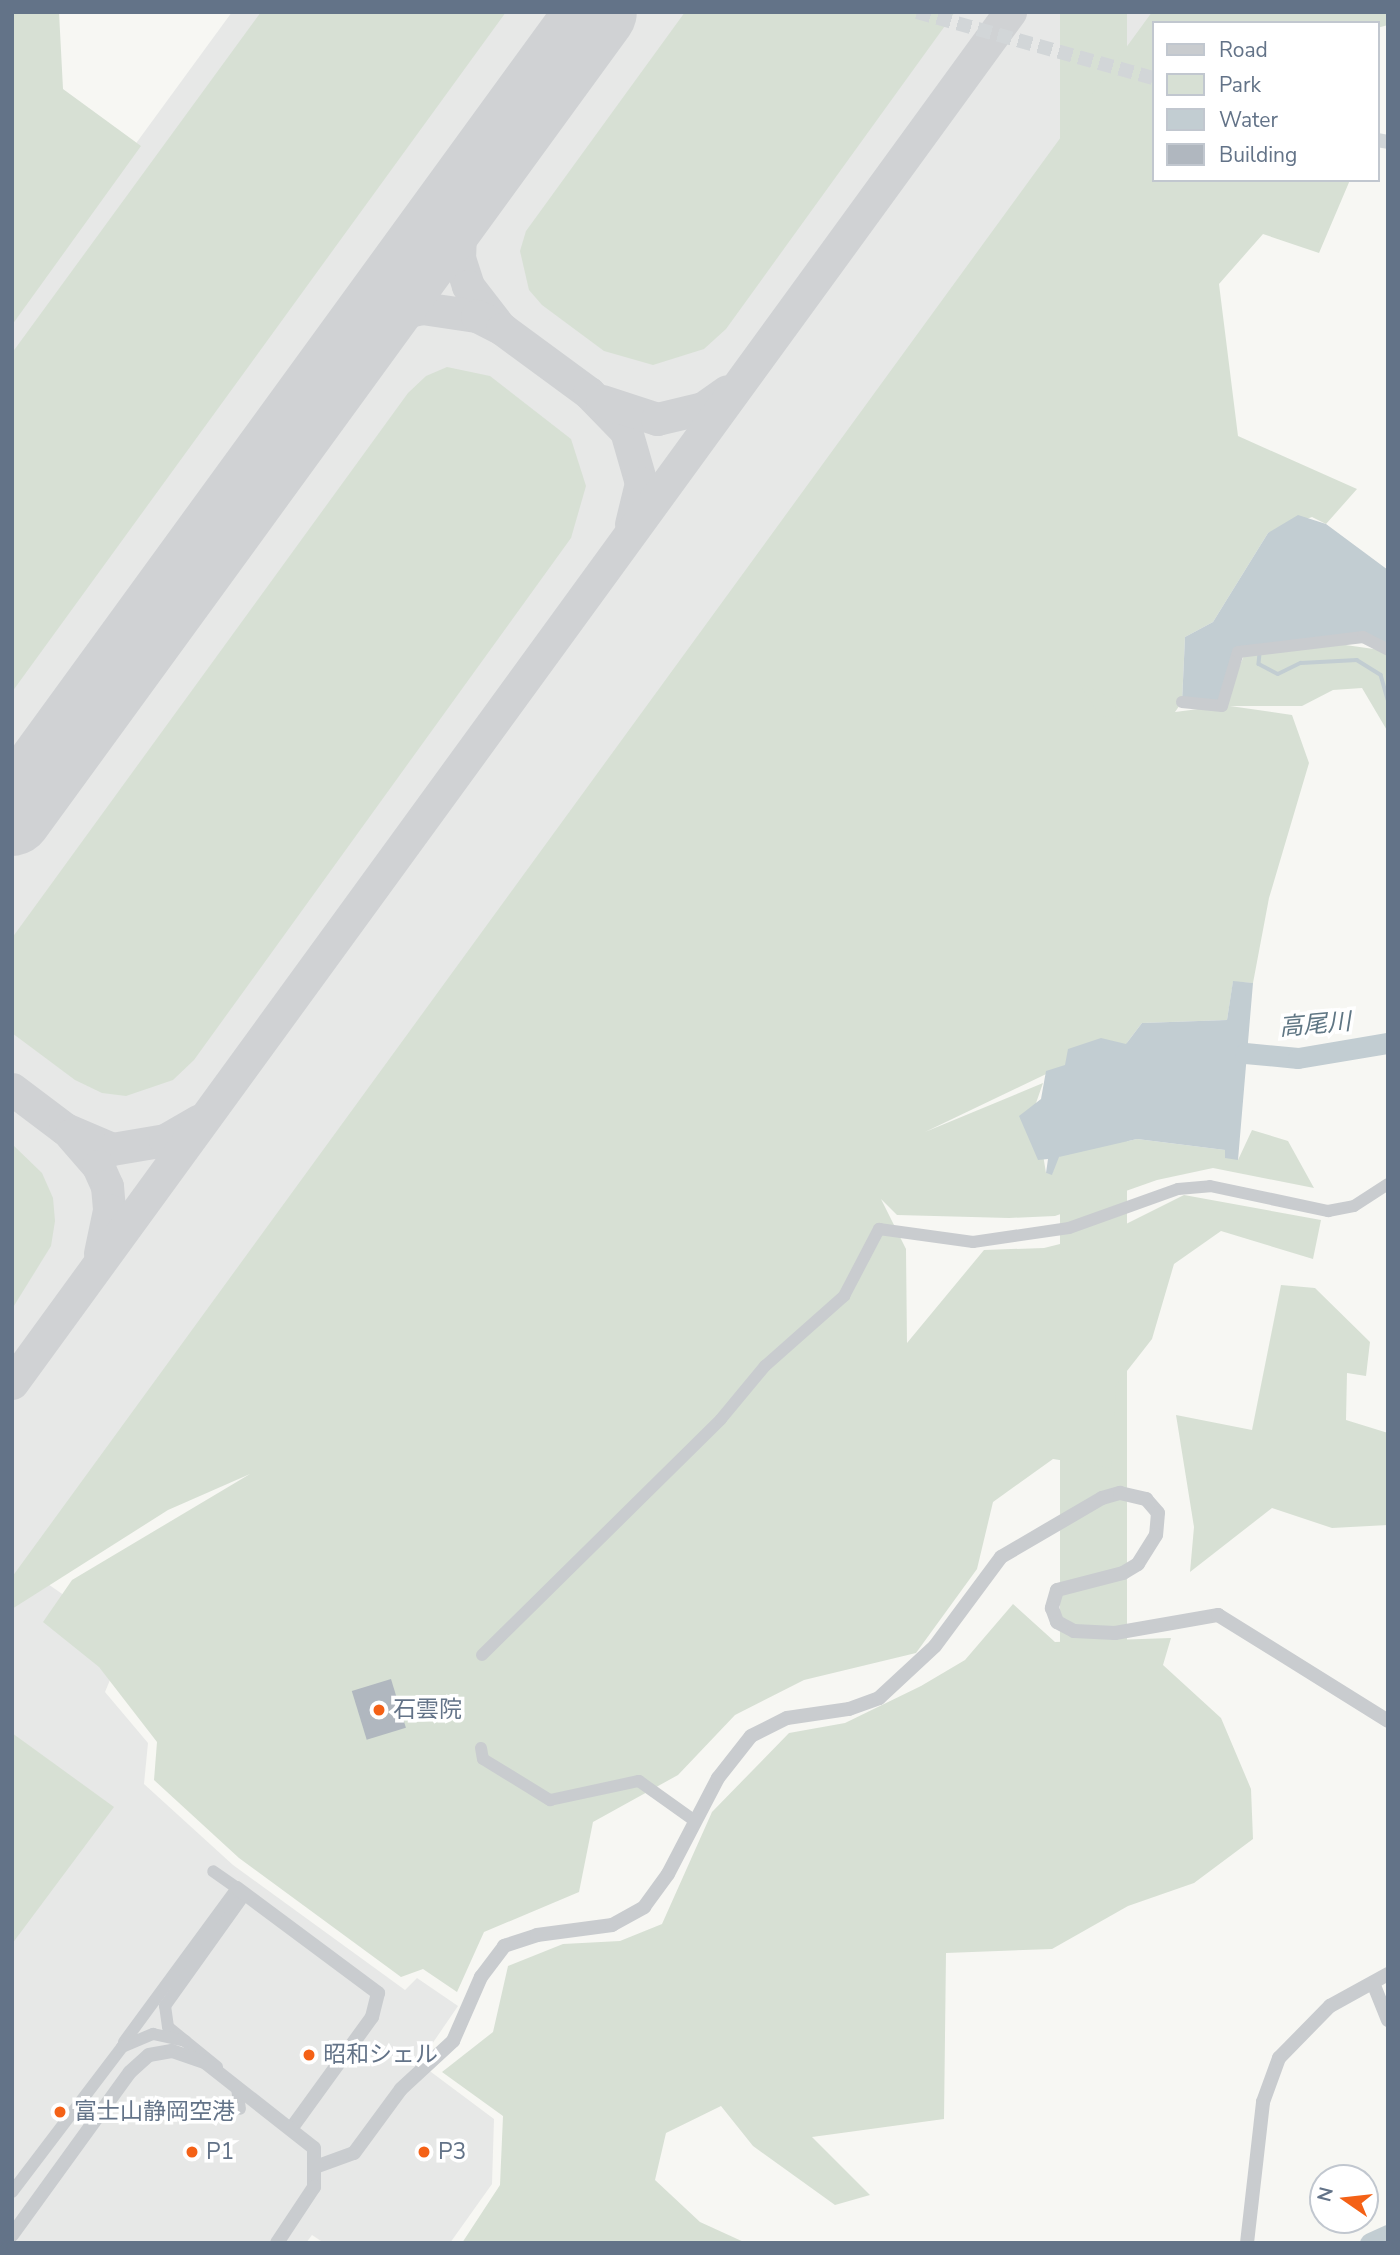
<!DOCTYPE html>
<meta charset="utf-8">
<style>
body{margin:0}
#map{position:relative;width:1400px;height:2255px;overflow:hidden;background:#f7f7f3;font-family:"Nunito Sans","Noto Sans JP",sans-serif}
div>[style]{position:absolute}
.built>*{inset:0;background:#e7e8e7}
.green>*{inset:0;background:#d7e0d4;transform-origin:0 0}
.water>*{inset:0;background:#c2cdd2}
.stream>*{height:3.5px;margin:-1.75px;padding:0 1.75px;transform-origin:1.75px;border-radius:1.75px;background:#c2cdd2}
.river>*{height:21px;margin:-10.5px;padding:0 10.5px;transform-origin:10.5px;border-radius:10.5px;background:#c2cdd2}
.taxiway>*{height:33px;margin:-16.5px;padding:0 16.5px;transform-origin:16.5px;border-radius:16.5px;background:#d0d2d4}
.runway>*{height:80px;margin:-40px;padding:0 40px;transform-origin:40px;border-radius:40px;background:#d0d2d4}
.building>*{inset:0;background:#b0b7bf;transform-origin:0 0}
.tertiary-tunnel>*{height:14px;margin-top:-7px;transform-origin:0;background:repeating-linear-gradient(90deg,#d2d6d8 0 14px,transparent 0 21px)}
.minor>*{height:12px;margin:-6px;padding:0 6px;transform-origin:6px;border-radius:6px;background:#c9cccf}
.tertiary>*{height:14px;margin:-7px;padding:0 7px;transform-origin:7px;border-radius:7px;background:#c9cccf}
.dots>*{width:19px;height:19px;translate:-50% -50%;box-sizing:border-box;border:4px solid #fff;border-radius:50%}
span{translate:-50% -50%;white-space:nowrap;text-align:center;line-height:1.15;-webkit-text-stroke:7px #fff;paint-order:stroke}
.poi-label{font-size:23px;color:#637388}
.left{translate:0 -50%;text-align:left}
.water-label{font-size:24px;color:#5f7684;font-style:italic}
.frame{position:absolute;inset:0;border:14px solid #637388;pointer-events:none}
.legend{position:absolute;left:1152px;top:21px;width:228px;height:161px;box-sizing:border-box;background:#fff;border:2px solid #c1c7cf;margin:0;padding:9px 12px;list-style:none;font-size:21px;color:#637388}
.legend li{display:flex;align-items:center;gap:14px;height:35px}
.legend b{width:35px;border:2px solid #c1c7cf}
.north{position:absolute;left:1309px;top:2164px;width:70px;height:70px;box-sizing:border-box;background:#fff;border:2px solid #c1c7cf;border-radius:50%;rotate:284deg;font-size:19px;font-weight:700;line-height:28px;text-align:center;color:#637388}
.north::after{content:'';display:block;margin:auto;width:24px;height:32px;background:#f46116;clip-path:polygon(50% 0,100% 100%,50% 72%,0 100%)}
</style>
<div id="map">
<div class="built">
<i style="clip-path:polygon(232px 12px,1194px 12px,1153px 23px,45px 1582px,127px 1639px,105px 1692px,148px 1743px,144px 1784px,233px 1865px,405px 1990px,417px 1978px,458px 2006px,419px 2063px,494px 2119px,492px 2184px,450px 2243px,324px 2243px,312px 2235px,306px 2243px,12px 2243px,12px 313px)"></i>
</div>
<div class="green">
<i style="clip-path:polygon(12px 12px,59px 12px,63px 89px,141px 146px,12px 325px)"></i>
<i style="clip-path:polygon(261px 12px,506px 12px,12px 692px,12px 353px)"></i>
<i style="clip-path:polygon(685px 12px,955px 12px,726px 329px,704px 349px,653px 365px,604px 351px,542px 305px,529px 290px,520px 251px,526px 231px)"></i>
<i style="left:1060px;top:12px;width:67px;height:1781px"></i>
<i style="clip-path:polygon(evenodd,1152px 12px,1388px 12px,1388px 25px,1377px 28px,1377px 23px,1153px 23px,1153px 180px,1350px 180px,1319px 253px,1263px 234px,1219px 284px,1238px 436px,1357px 489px,1326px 524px,1312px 517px,1268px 533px,1213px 622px,1185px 637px,1182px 702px,1175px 712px,1222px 706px,1246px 651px,1310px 640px,1388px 651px,1388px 732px,1362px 688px,1333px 690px,1302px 706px,1230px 706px,1292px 715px,1309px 763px,1269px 898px,1253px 983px,1233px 982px,1227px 1020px,1142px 1023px,1126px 1044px,1101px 1038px,1068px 1049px,1065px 1065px,925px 1132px,1043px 1083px,1035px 1106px,1046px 1173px,1052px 1174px,1058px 1157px,1137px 1139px,1225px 1150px,1238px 1160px,1252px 1130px,1288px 1141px,1314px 1188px,1213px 1168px,1157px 1180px,1055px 1216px,1009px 1218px,897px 1215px,881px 1199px,906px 1249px,907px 1343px,984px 1250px,1044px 1248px,1112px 1231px,1184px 1195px,1321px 1220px,1313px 1259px,1221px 1231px,1174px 1264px,1152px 1339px,1116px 1385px,1111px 1468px,1053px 1459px,993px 1502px,977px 1569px,916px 1653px,804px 1680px,735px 1715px,678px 1775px,593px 1822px,579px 1892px,484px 1932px,457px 1992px,423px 1969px,401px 1977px,239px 1858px,154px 1780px,157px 1742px,99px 1667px,43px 1622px,72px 1580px,250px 1474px,168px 1510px,12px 1609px,12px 1577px,1152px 12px,1078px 682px,1114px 699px,1118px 718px,1100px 716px,1078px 682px)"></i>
<i style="clip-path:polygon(447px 367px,490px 376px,571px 439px,586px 486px,571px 538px,194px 1060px,173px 1080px,126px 1096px,102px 1093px,75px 1080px,12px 1033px,12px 938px,408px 393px,426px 376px)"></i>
<i style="clip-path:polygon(12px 1144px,42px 1173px,53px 1198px,55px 1221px,51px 1246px,12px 1309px)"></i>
<i style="clip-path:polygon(1281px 1285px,1315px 1288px,1370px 1342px,1366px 1376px,1347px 1373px,1346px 1420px,1388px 1433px,1388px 1525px,1332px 1528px,1272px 1508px,1190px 1572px,1194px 1527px,1176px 1415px,1252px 1430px)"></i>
<i style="clip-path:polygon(1013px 1604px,1055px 1642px,1171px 1638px,1163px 1665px,1221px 1718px,1251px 1789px,1253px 1839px,1194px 1883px,1128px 1906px,1052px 1949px,946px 1953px,944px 2119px,812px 2137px,870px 2195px,835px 2205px,753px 2146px,721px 2106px,666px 2133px,655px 2180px,700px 2222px,746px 2243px,462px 2243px,500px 2185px,503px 2116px,442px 2072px,493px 2032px,508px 1966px,563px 1944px,620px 1941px,662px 1924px,712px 1812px,789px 1733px,845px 1723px,921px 1686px,965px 1660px)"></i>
<i style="clip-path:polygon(12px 1733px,114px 1807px,12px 1944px)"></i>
</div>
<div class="water">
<i style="clip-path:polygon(1298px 515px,1326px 524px,1388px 570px,1388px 650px,1363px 637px,1238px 652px,1222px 706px,1182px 702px,1185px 637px,1213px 622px,1268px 533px)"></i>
<i style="clip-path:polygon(1233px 981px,1253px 983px,1238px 1160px,1225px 1158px,1225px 1150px,1137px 1139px,1059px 1157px,1052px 1175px,1046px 1173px,1048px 1159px,1038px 1160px,1019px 1116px,1041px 1099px,1046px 1071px,1065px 1065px,1068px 1049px,1101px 1038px,1126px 1044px,1142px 1023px,1227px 1020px)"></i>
</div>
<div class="stream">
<i style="left:1260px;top:654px;width:10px;rotate:96deg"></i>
<i style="left:1259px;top:664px;width:21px;rotate:28deg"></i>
<i style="left:1278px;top:674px;width:25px;rotate:-26deg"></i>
<i style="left:1301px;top:663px;width:56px;rotate:-3.1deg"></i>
<i style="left:1357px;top:660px;width:28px;rotate:32deg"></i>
<i style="left:1381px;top:675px;width:25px;rotate:74deg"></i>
</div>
<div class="river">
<i style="left:1245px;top:1053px;width:53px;rotate:5.4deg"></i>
<i style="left:1298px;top:1058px;width:91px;rotate:-9.5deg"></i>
<i style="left:1370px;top:2243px;width:20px;rotate:-24deg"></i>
</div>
<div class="taxiway">
<i style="left:475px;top:180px;width:30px;rotate:117deg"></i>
<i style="left:461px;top:207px;width:51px;rotate:92.2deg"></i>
<i style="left:459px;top:258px;width:29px;rotate:72deg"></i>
<i style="left:468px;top:286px;width:49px;rotate:52.4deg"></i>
<i style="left:352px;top:349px;width:56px;rotate:-38.5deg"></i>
<i style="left:396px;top:314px;width:27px;rotate:-13deg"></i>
<i style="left:422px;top:308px;width:56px;rotate:8.3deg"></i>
<i style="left:477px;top:316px;width:28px;rotate:27deg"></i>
<i style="left:502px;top:329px;width:108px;rotate:36.3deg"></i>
<i style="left:589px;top:393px;width:53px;rotate:45.8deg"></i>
<i style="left:626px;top:431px;width:54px;rotate:73.9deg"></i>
<i style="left:641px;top:483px;width:42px;rotate:103.7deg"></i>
<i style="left:602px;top:401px;width:58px;rotate:18.1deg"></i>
<i style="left:657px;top:419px;width:47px;rotate:-13.4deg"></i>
<i style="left:703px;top:408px;width:29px;rotate:-35deg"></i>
<i style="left:12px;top:1089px;width:66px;rotate:37deg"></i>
<i style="left:65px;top:1129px;width:51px;rotate:23.1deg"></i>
<i style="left:112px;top:1149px;width:54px;rotate:-9.6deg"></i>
<i style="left:165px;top:1140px;width:39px;rotate:-30deg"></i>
<i style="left:71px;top:1135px;width:41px;rotate:48.9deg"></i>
<i style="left:98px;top:1166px;width:22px;rotate:66deg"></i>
<i style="left:107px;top:1186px;width:24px;rotate:85deg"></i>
<i style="left:109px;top:1210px;width:44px;rotate:101.8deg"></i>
<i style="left:12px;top:1383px;width:1696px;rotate:-53.95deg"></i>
</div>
<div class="runway">
<i style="left:12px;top:816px;width:994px;rotate:-53.96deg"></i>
</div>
<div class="building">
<i style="left:391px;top:1679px;width:51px;height:41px;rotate:73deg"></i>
</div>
<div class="tertiary-tunnel">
<i style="left:917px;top:12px;width:245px;rotate:15.6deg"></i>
<i style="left:1377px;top:140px;width:11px;rotate:10deg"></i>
</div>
<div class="minor">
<i style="left:1182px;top:702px;width:40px;rotate:5.7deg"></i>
<i style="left:1222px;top:706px;width:56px;rotate:-73.5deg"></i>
<i style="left:1238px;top:652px;width:126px;rotate:-6.8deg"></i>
<i style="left:1363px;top:637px;width:28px;rotate:27deg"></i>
<i style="left:482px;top:1655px;width:336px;rotate:-44.6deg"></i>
<i style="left:721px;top:1419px;width:69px;rotate:-50.3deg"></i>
<i style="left:765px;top:1366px;width:106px;rotate:-41.5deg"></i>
<i style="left:844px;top:1296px;width:76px;rotate:-62.4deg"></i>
<i style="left:879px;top:1229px;width:95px;rotate:7.9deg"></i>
<i style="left:973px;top:1242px;width:97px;rotate:-8.3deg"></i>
<i style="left:1069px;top:1228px;width:116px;rotate:-19.7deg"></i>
<i style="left:1178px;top:1189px;width:32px;rotate:-5deg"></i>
<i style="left:1210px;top:1186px;width:121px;rotate:12deg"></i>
<i style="left:1328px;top:1211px;width:26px;rotate:-11deg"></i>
<i style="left:1354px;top:1206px;width:40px;rotate:-32.9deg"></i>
<i style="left:481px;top:1748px;width:11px;rotate:80deg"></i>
<i style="left:483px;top:1759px;width:79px;rotate:31.5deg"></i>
<i style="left:550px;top:1800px;width:91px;rotate:-12.1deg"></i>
<i style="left:639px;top:1781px;width:69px;rotate:35.5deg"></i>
<i style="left:124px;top:2042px;width:191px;rotate:-53.7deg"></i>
<i style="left:237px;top:1888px;width:29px;rotate:-145deg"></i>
<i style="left:217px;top:2067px;width:63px;rotate:-140.8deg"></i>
<i style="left:168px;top:2027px;width:21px;rotate:-98deg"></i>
<i style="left:165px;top:2006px;width:138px;rotate:-54.5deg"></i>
<i style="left:237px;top:2088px;width:21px;rotate:82deg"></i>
<i style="left:12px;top:2192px;width:182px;rotate:-52.8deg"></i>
<i style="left:122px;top:2047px;width:34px;rotate:-23deg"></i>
<i style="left:153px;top:2034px;width:33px;rotate:12deg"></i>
</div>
<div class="tertiary">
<i style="left:237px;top:1888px;width:176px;rotate:36.7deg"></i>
<i style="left:378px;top:1993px;width:25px;rotate:104deg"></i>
<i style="left:372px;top:2017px;width:135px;rotate:125.9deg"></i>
<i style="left:1373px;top:1983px;width:40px;rotate:68deg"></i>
<i style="left:318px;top:2166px;width:38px;rotate:-20deg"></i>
<i style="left:354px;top:2153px;width:79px;rotate:-53.7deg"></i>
<i style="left:401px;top:2089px;width:71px;rotate:-42.7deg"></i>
<i style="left:453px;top:2041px;width:70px;rotate:-66.4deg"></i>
<i style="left:481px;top:1977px;width:39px;rotate:-53deg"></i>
<i style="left:504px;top:1946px;width:35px;rotate:-18deg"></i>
<i style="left:537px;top:1935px;width:76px;rotate:-7.6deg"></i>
<i style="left:612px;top:1925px;width:37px;rotate:-29deg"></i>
<i style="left:644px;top:1907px;width:41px;rotate:-54deg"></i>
<i style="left:668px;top:1874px;width:108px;rotate:-62.5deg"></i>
<i style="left:718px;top:1778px;width:53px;rotate:-51.8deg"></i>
<i style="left:751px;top:1736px;width:40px;rotate:-26.6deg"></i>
<i style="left:787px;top:1718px;width:63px;rotate:-8.3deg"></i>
<i style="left:849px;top:1709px;width:32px;rotate:-20deg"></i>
<i style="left:879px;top:1698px;width:76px;rotate:-42.9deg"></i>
<i style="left:935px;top:1646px;width:111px;rotate:-53.4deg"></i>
<i style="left:1001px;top:1557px;width:117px;rotate:-30.3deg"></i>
<i style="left:1102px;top:1498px;width:19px;rotate:-16deg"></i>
<i style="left:1120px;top:1493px;width:27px;rotate:13deg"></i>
<i style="left:1146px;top:1499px;width:18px;rotate:49deg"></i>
<i style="left:1158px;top:1513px;width:22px;rotate:95deg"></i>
<i style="left:1156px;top:1535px;width:34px;rotate:122deg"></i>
<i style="left:1138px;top:1564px;width:17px;rotate:149deg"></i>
<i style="left:1123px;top:1573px;width:68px;rotate:165.6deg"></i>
<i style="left:1057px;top:1590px;width:19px;rotate:106deg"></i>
<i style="left:1052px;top:1608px;width:15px;rotate:70deg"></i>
<i style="left:1057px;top:1622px;width:19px;rotate:28deg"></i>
<i style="left:1074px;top:1631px;width:41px;rotate:2.8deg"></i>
<i style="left:1115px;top:1633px;width:105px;rotate:-9.9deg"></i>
<i style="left:1218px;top:1615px;width:200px;rotate:31.9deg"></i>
<i style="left:12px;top:2235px;width:201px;rotate:-54.1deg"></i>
<i style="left:130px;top:2072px;width:25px;rotate:-42deg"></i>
<i style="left:149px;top:2055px;width:23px;rotate:-10deg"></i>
<i style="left:172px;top:2051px;width:36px;rotate:19deg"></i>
<i style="left:206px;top:2063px;width:137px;rotate:38.2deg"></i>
<i style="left:314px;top:2148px;width:39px;rotate:90deg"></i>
<i style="left:314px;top:2187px;width:67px;rotate:123.5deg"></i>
<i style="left:1247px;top:2243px;width:142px;rotate:-83.5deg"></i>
<i style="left:1263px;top:2102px;width:47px;rotate:-70deg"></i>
<i style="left:1279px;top:2058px;width:73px;rotate:-45.6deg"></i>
<i style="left:1330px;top:2006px;width:66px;rotate:-28.9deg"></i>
</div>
<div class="dots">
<i style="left:379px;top:1710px;background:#f46116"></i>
<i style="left:309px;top:2055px;background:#f46116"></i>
<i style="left:60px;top:2112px;background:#f46116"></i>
<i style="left:192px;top:2152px;background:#f46116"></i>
<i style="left:424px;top:2152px;background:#f46116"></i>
</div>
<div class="poi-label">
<span class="left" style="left:393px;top:1710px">石雲院</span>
<span class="left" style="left:323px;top:2055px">昭和シェル</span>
<span class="left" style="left:74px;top:2112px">富士山静岡空港</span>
<span class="left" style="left:206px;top:2152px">P1</span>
<span class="left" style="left:438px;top:2152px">P3</span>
</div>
<div class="water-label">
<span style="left:1315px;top:1025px;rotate:-5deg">高尾川</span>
</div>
<div class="frame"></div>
<ul class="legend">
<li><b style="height:9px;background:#c9cccf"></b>Road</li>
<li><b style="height:19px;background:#d7e0d4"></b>Park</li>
<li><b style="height:19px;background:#c2cdd2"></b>Water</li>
<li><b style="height:19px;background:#b0b7bf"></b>Building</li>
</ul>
<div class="north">N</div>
</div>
